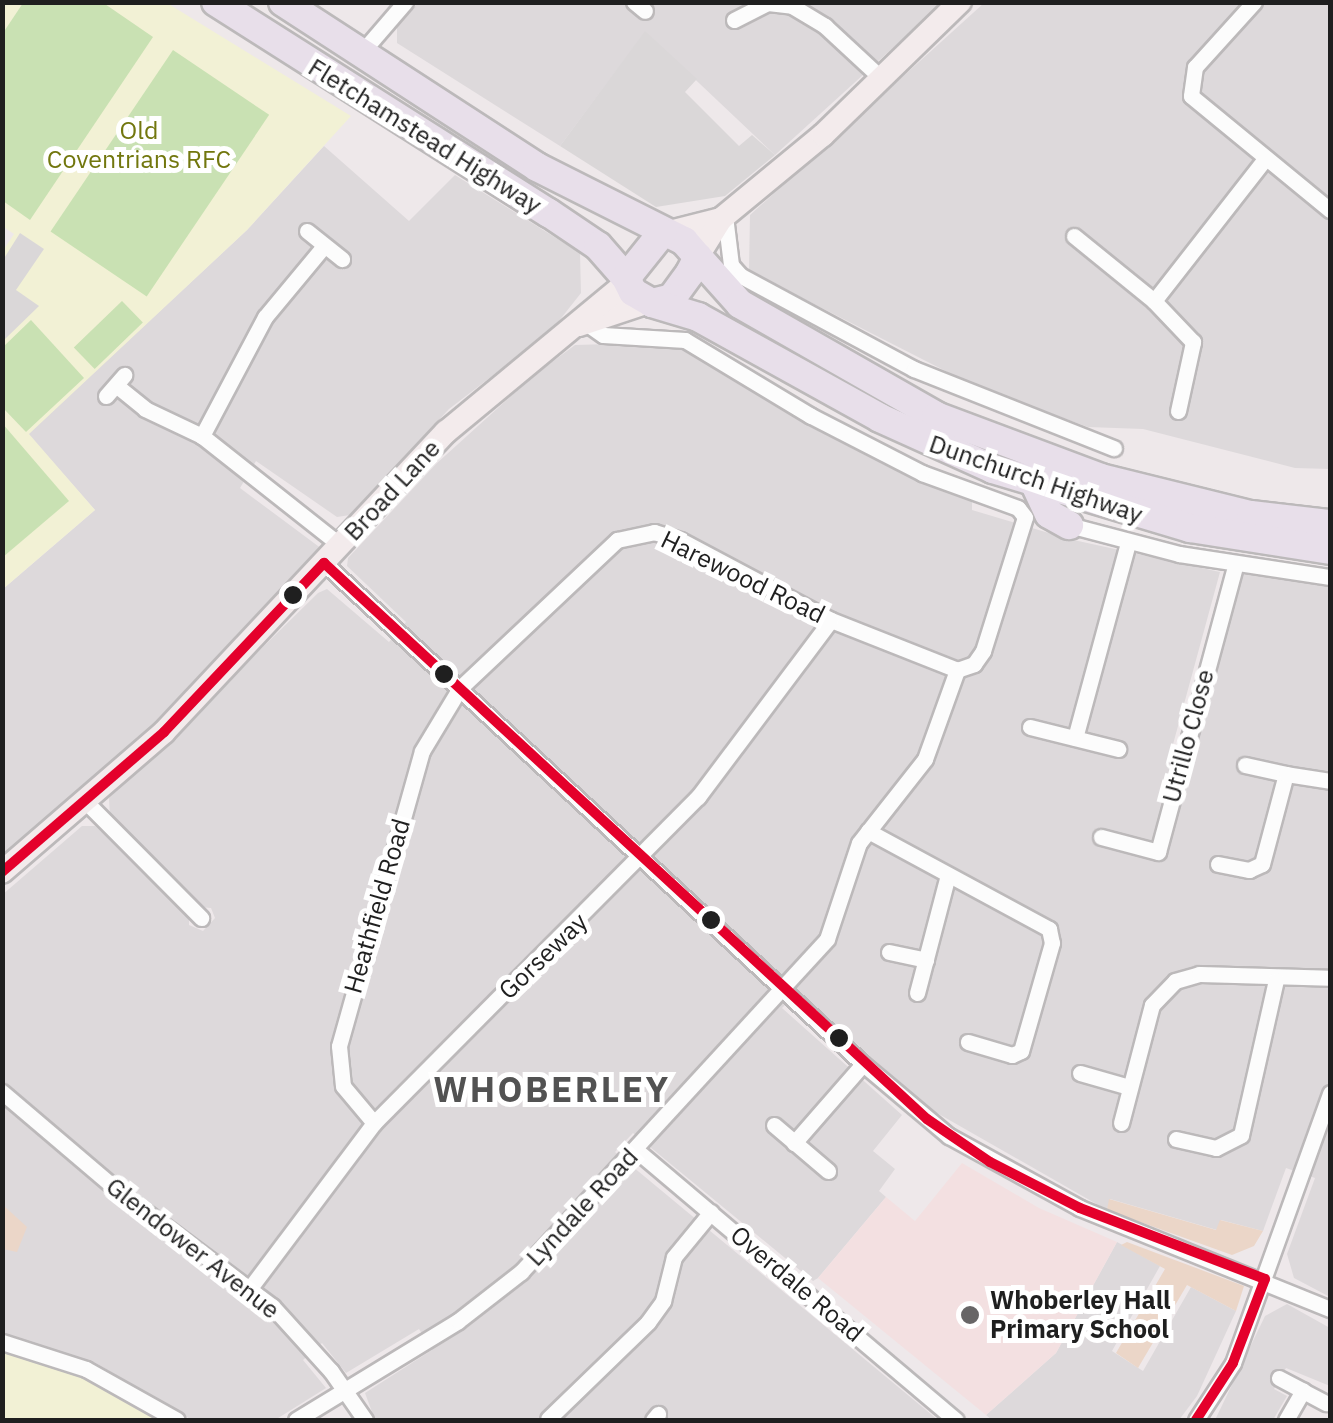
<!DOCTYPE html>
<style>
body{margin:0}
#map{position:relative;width:1333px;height:1423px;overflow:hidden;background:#eee8ea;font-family:"IBM Plex Sans",sans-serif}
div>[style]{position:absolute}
.residential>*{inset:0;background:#ddd9db}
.education>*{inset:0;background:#f3e0e1}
.grass>*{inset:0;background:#ebd6c8}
.park>*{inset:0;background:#f2f1d5}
.pitch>*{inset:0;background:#c9e1b3;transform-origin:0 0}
.parking>*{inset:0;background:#dad7d8}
.roads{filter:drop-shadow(2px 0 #bcb9ba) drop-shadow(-2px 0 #bcb9ba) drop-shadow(0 2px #bcb9ba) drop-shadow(0 -2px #bcb9ba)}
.street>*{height:15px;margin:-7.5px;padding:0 7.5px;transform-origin:7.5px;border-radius:7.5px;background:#fcfcfc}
.secondary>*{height:22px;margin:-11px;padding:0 11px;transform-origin:11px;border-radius:11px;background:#f3ebec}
.highway>*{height:28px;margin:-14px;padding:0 14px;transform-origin:14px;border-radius:14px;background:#e8dfea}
.bus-1>*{height:10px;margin:-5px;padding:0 5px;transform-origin:5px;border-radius:5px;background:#e4002b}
.dots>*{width:28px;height:28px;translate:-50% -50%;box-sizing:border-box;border:5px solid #fff;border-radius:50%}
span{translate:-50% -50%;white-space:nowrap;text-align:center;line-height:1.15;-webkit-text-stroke:10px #fff;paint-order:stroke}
.park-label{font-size:25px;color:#72770e}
.street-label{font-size:25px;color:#1f1f1f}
.poi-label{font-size:25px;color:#1f1f1f;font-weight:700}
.left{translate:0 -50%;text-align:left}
.district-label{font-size:35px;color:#525252;font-weight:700;letter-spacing:2.5px}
.frame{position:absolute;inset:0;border:5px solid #1f1f1f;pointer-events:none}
</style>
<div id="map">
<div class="residential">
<i style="clip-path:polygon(418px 3px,942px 3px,775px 155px,645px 32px,560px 146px,397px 43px,397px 26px)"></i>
<i style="clip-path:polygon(984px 3px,1330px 3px,1330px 469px,1295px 468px,1143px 429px,1088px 427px,973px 385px,749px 271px,750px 215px)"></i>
<i style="clip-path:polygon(324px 146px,409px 221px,455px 175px,580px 253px,581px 293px,551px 331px,449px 409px,350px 515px,337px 517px,256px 461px,240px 488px,322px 549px,172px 709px,3px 855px,3px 589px,95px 510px,28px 434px,247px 230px)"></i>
<i style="clip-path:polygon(681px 342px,912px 473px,972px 500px,972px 510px,1069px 539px,1220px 572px,1172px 748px,1194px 753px,1244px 572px,1330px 584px,1330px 1297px,1294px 1278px,1287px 1254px,1315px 1178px,1286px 1168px,1263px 1231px,1221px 1220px,1217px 1230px,1110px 1199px,1107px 1210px,930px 1109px,798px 992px,782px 1008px,902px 1115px,873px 1151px,895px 1169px,879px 1191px,886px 1197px,818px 1278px,813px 1281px,633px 1133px,615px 1152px,938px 1420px,375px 1420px,365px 1393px,432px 1350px,419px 1329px,346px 1373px,322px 1343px,303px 1360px,326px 1388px,275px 1420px,192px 1420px,96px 1363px,3px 1335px,2px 895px,82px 826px,95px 826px,189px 913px,189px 925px,203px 931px,215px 918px,211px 908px,200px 907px,110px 817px,109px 798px,318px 593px,327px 589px,389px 642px,406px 622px,347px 566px,348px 558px,436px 464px,532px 377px,575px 345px)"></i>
<i style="clip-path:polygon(1117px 1242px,1160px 1266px,1112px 1351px,1143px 1371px,1191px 1287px,1236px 1311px,1197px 1396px,1179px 1420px,992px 1420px,986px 1415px,1056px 1353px)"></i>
<i style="clip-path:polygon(1287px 1304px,1330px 1328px,1330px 1386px,1286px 1368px,1274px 1389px,1287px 1396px,1273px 1420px,1215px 1420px,1265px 1316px)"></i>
</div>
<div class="education">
<i style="clip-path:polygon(962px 1163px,1039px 1208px,1117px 1242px,1056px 1353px,986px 1415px,818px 1278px,886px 1197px,915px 1221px)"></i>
</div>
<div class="grass">
<i style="clip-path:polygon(1109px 1199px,1216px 1230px,1220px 1220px,1263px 1231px,1254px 1246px,1232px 1255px,1107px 1210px)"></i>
<i style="clip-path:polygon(3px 1205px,27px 1227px,17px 1252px,3px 1249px)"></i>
<i style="clip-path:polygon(1127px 1242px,1244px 1286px,1236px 1311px,1187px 1285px,1138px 1368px,1116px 1353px,1165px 1269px,1121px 1245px)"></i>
</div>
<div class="park">
<i style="clip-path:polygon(3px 3px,167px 3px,351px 116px,247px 230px,29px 434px,95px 510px,3px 589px,2px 252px,14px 234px,2px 226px)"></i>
<i style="clip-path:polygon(3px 1350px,83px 1376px,159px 1420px,3px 1420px)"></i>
</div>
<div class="pitch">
<i style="clip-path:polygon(102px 2px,153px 37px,30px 220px,3px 201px,3px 33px,23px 3px)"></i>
<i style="left:173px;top:50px;width:116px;height:219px;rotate:34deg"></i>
<i style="left:122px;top:301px;width:30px;height:67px;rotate:46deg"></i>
<i style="clip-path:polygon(31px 320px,84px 378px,26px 432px,3px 408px,2px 348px)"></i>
<i style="clip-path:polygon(2px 423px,69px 501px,3px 557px,2px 557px)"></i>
</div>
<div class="parking">
<i style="clip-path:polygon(645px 31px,697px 79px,685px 92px,739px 146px,752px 135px,775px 155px,725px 196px,656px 207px,560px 146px)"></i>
<i style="clip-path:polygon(20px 233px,44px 249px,16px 290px,39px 306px,3px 341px,3px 260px)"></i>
</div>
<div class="roads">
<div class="street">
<i style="left:634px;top:2px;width:14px;rotate:39deg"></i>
<i style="left:1254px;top:2px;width:88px;rotate:132.2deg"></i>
<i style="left:1195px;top:67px;width:29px;rotate:98deg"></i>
<i style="left:1191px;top:96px;width:180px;rotate:39.4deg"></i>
<i style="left:734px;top:20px;width:38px;rotate:-27deg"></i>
<i style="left:768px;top:3px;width:24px;rotate:7deg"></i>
<i style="left:792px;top:6px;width:39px;rotate:31deg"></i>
<i style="left:825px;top:26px;width:76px;rotate:42.9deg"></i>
<i style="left:362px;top:52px;width:66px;rotate:-49.3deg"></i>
<i style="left:725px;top:216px;width:49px;rotate:83deg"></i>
<i style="left:731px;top:265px;width:15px;rotate:48deg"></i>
<i style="left:741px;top:276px;width:196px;rotate:28.3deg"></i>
<i style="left:914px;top:369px;width:215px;rotate:21.6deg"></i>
<i style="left:307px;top:231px;width:45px;rotate:38.7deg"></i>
<i style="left:1074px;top:236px;width:103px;rotate:39.1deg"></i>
<i style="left:324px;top:246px;width:92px;rotate:129.7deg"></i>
<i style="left:265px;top:317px;width:135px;rotate:117.9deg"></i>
<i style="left:202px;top:436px;width:176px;rotate:38.3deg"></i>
<i style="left:117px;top:386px;width:36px;rotate:39deg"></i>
<i style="left:145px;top:409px;width:63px;rotate:25.3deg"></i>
<i style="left:106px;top:396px;width:28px;rotate:-49deg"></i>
<i style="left:1178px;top:411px;width:71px;rotate:-77.7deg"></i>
<i style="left:1193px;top:342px;width:57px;rotate:-133.6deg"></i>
<i style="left:1154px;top:301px;width:180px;rotate:-52deg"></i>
<i style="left:1069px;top:525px;width:114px;rotate:14.8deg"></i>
<i style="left:1179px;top:554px;width:153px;rotate:8.7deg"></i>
<i style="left:324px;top:563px;width:733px;rotate:42.9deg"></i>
<i style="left:861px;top:1062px;width:115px;rotate:40.1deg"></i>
<i style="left:949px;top:1136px;width:149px;rotate:28.8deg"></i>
<i style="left:1080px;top:1208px;width:270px;rotate:22deg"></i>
<i style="left:1030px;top:727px;width:91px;rotate:14deg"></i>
<i style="left:1075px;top:738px;width:202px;rotate:-74.8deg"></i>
<i style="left:1245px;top:765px;width:42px;rotate:12.4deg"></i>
<i style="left:85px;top:801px;width:165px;rotate:45.2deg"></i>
<i style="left:868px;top:831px;width:206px;rotate:28.4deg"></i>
<i style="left:1049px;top:929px;width:14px;rotate:78deg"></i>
<i style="left:1052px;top:943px;width:112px;rotate:106deg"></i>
<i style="left:1021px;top:1051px;width:10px;rotate:156deg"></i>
<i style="left:1012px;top:1055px;width:46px;rotate:-163.5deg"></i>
<i style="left:1101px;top:837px;width:59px;rotate:14.7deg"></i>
<i style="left:1158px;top:852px;width:299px;rotate:-74.9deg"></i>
<i style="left:1218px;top:864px;width:32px;rotate:11deg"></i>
<i style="left:1249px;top:870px;width:14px;rotate:-25deg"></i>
<i style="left:1262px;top:864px;width:93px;rotate:-75.1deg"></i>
<i style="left:1286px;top:774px;width:45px;rotate:9deg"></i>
<i style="left:889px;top:952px;width:38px;rotate:12deg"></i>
<i style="left:917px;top:993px;width:118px;rotate:-75.3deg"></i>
<i style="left:1080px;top:1073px;width:51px;rotate:15.9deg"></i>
<i style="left:2px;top:1092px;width:159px;rotate:40.4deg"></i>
<i style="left:123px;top:1195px;width:186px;rotate:36.7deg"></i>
<i style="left:272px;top:1306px;width:88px;rotate:47.8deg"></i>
<i style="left:331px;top:1371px;width:60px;rotate:55.2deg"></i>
<i style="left:374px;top:1123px;width:48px;rotate:-130deg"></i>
<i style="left:343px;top:1086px;width:40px;rotate:-95.7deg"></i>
<i style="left:339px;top:1046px;width:306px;rotate:-74.3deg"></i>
<i style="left:422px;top:751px;width:74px;rotate:-58.9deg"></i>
<i style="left:460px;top:688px;width:216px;rotate:-43.3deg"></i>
<i style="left:617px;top:540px;width:38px;rotate:-12deg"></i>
<i style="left:654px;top:532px;width:27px;rotate:17deg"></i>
<i style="left:680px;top:540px;width:171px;rotate:27.9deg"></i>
<i style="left:831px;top:620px;width:136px;rotate:21.6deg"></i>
<i style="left:1121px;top:1123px;width:122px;rotate:-75.3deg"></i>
<i style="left:1152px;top:1005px;width:33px;rotate:-46deg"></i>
<i style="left:1175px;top:981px;width:25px;rotate:-16deg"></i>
<i style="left:1199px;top:974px;width:131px;rotate:1.7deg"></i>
<i style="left:774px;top:1125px;width:71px;rotate:40.4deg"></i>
<i style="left:1176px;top:1139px;width:41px;rotate:12.7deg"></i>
<i style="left:1216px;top:1148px;width:28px;rotate:-27deg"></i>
<i style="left:1241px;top:1135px;width:159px;rotate:-77.3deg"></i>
<i style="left:794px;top:1143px;width:105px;rotate:-48.9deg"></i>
<i style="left:635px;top:1149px;width:420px;rotate:40.2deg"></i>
<i style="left:250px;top:1288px;width:206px;rotate:-53.1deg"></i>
<i style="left:374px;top:1123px;width:460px;rotate:-45.2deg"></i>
<i style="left:698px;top:797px;width:221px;rotate:-53.1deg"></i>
<i style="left:2px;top:1342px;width:88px;rotate:17.8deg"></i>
<i style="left:86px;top:1369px;width:104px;rotate:29.3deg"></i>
<i style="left:1279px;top:1378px;width:27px;rotate:28deg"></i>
<i style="left:548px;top:1419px;width:139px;rotate:-44.1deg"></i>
<i style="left:648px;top:1322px;width:26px;rotate:-54deg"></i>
<i style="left:663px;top:1301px;width:45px;rotate:-76deg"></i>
<i style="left:674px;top:1257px;width:58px;rotate:-50.6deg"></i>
<i style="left:296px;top:1420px;width:190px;rotate:-31.4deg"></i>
<i style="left:458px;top:1321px;width:80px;rotate:-37.9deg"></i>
<i style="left:521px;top:1272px;width:452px;rotate:-47.4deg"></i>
<i style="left:827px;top:939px;width:101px;rotate:-71.6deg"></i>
<i style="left:859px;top:843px;width:107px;rotate:-51.8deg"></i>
<i style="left:925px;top:759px;width:95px;rotate:-70.2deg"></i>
<i style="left:957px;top:670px;width:18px;rotate:-19deg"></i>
<i style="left:974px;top:664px;width:16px;rotate:-55deg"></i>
<i style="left:983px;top:651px;width:140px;rotate:-72.6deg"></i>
<i style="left:1025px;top:517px;width:11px;rotate:-128deg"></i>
<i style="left:1018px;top:508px;width:102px;rotate:-160deg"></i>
<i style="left:922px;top:473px;width:125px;rotate:-152.8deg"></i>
<i style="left:811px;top:416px;width:147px;rotate:-148.9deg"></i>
<i style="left:685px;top:340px;width:82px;rotate:-176.5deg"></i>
<i style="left:603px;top:335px;width:19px;rotate:-145deg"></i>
<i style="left:653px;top:1420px;width:8px;rotate:-50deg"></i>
<i style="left:1196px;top:1420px;width:68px;rotate:-57deg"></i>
<i style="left:1233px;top:1363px;width:287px;rotate:-70.2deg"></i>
<i style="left:1286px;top:1420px;width:34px;rotate:-60deg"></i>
<i style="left:1303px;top:1391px;width:26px;rotate:28deg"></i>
</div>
<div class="secondary">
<i style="left:666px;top:233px;width:57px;rotate:-14.3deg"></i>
<i style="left:698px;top:256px;width:44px;rotate:-58.1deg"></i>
<i style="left:721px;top:219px;width:132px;rotate:-39.5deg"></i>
<i style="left:823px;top:135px;width:191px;rotate:-44.2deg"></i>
<i style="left:579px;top:325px;width:74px;rotate:-18.2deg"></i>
<i style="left:2px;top:872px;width:214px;rotate:-40.8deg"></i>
<i style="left:164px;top:732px;width:412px;rotate:-46.8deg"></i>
<i style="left:446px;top:432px;width:234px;rotate:-39.6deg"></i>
</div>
<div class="highway">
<i style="left:216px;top:2px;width:394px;rotate:32.4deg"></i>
<i style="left:549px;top:213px;width:59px;rotate:34deg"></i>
<i style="left:598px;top:246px;width:43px;rotate:48.8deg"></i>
<i style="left:283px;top:2px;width:303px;rotate:33deg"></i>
<i style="left:537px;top:167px;width:165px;rotate:26.7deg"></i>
<i style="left:684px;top:241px;width:21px;rotate:49deg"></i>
<i style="left:698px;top:257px;width:18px;rotate:117deg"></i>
<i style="left:690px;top:273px;width:31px;rotate:126deg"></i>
<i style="left:672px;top:298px;width:21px;rotate:166deg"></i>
<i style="left:652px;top:303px;width:22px;rotate:-150deg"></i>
<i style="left:633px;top:292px;width:16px;rotate:-117deg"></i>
<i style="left:626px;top:278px;width:58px;rotate:-51.3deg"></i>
<i style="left:698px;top:257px;width:63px;rotate:48.2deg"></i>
<i style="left:740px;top:304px;width:226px;rotate:29.7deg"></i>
<i style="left:936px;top:416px;width:176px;rotate:20.6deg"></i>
<i style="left:1101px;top:478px;width:154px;rotate:13.9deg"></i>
<i style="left:1251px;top:515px;width:80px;rotate:6.5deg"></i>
<i style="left:652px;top:303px;width:48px;rotate:16.9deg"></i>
<i style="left:698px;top:317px;width:208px;rotate:29deg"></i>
<i style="left:880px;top:418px;width:124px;rotate:24.3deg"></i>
<i style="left:993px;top:469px;width:206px;rotate:16.7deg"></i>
<i style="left:1190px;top:528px;width:142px;rotate:8.9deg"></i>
<i style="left:1035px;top:484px;width:33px;rotate:65deg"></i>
<i style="left:1049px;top:514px;width:23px;rotate:29deg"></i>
</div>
</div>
<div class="bus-1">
<i style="left:2px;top:872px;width:214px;rotate:-40.8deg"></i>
<i style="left:164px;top:732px;width:233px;rotate:-46.6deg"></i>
<i style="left:324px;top:563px;width:820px;rotate:42.68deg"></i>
<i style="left:927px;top:1119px;width:76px;rotate:34.3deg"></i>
<i style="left:990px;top:1162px;width:101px;rotate:27.1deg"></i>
<i style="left:1080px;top:1208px;width:198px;rotate:21deg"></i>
<i style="left:1265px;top:1279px;width:90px;rotate:110.9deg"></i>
<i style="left:1233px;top:1363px;width:68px;rotate:123deg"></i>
</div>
<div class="dots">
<i style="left:293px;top:595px;background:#1f1f1f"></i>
<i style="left:444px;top:674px;background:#1f1f1f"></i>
<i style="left:711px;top:920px;background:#1f1f1f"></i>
<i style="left:839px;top:1038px;background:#1f1f1f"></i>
<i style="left:970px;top:1315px;background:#676566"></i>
</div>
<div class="park-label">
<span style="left:139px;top:145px">Old<br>Coventrians RFC</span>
</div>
<div class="street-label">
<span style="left:425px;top:136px;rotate:32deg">Fletchamstead Highway</span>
<span style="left:1036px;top:479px;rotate:19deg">Dunchurch Highway</span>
<span style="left:392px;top:490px;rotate:-47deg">Broad Lane</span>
<span style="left:743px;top:577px;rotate:26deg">Harewood Road</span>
<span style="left:1188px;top:736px;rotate:-75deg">Utrillo Close</span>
<span style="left:377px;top:906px;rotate:-74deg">Heathfield Road</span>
<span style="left:543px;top:956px;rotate:-44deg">Gorseway</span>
<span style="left:582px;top:1207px;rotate:-47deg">Lyndale Road</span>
<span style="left:193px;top:1248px;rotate:38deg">Glendower Avenue</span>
<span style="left:797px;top:1284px;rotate:40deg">Overdale Road</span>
</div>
<div class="poi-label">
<span class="left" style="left:990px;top:1315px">Whoberley Hall<br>Primary School</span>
</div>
<div class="district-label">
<span style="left:552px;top:1089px">WHOBERLEY</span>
</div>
<div class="frame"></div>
</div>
